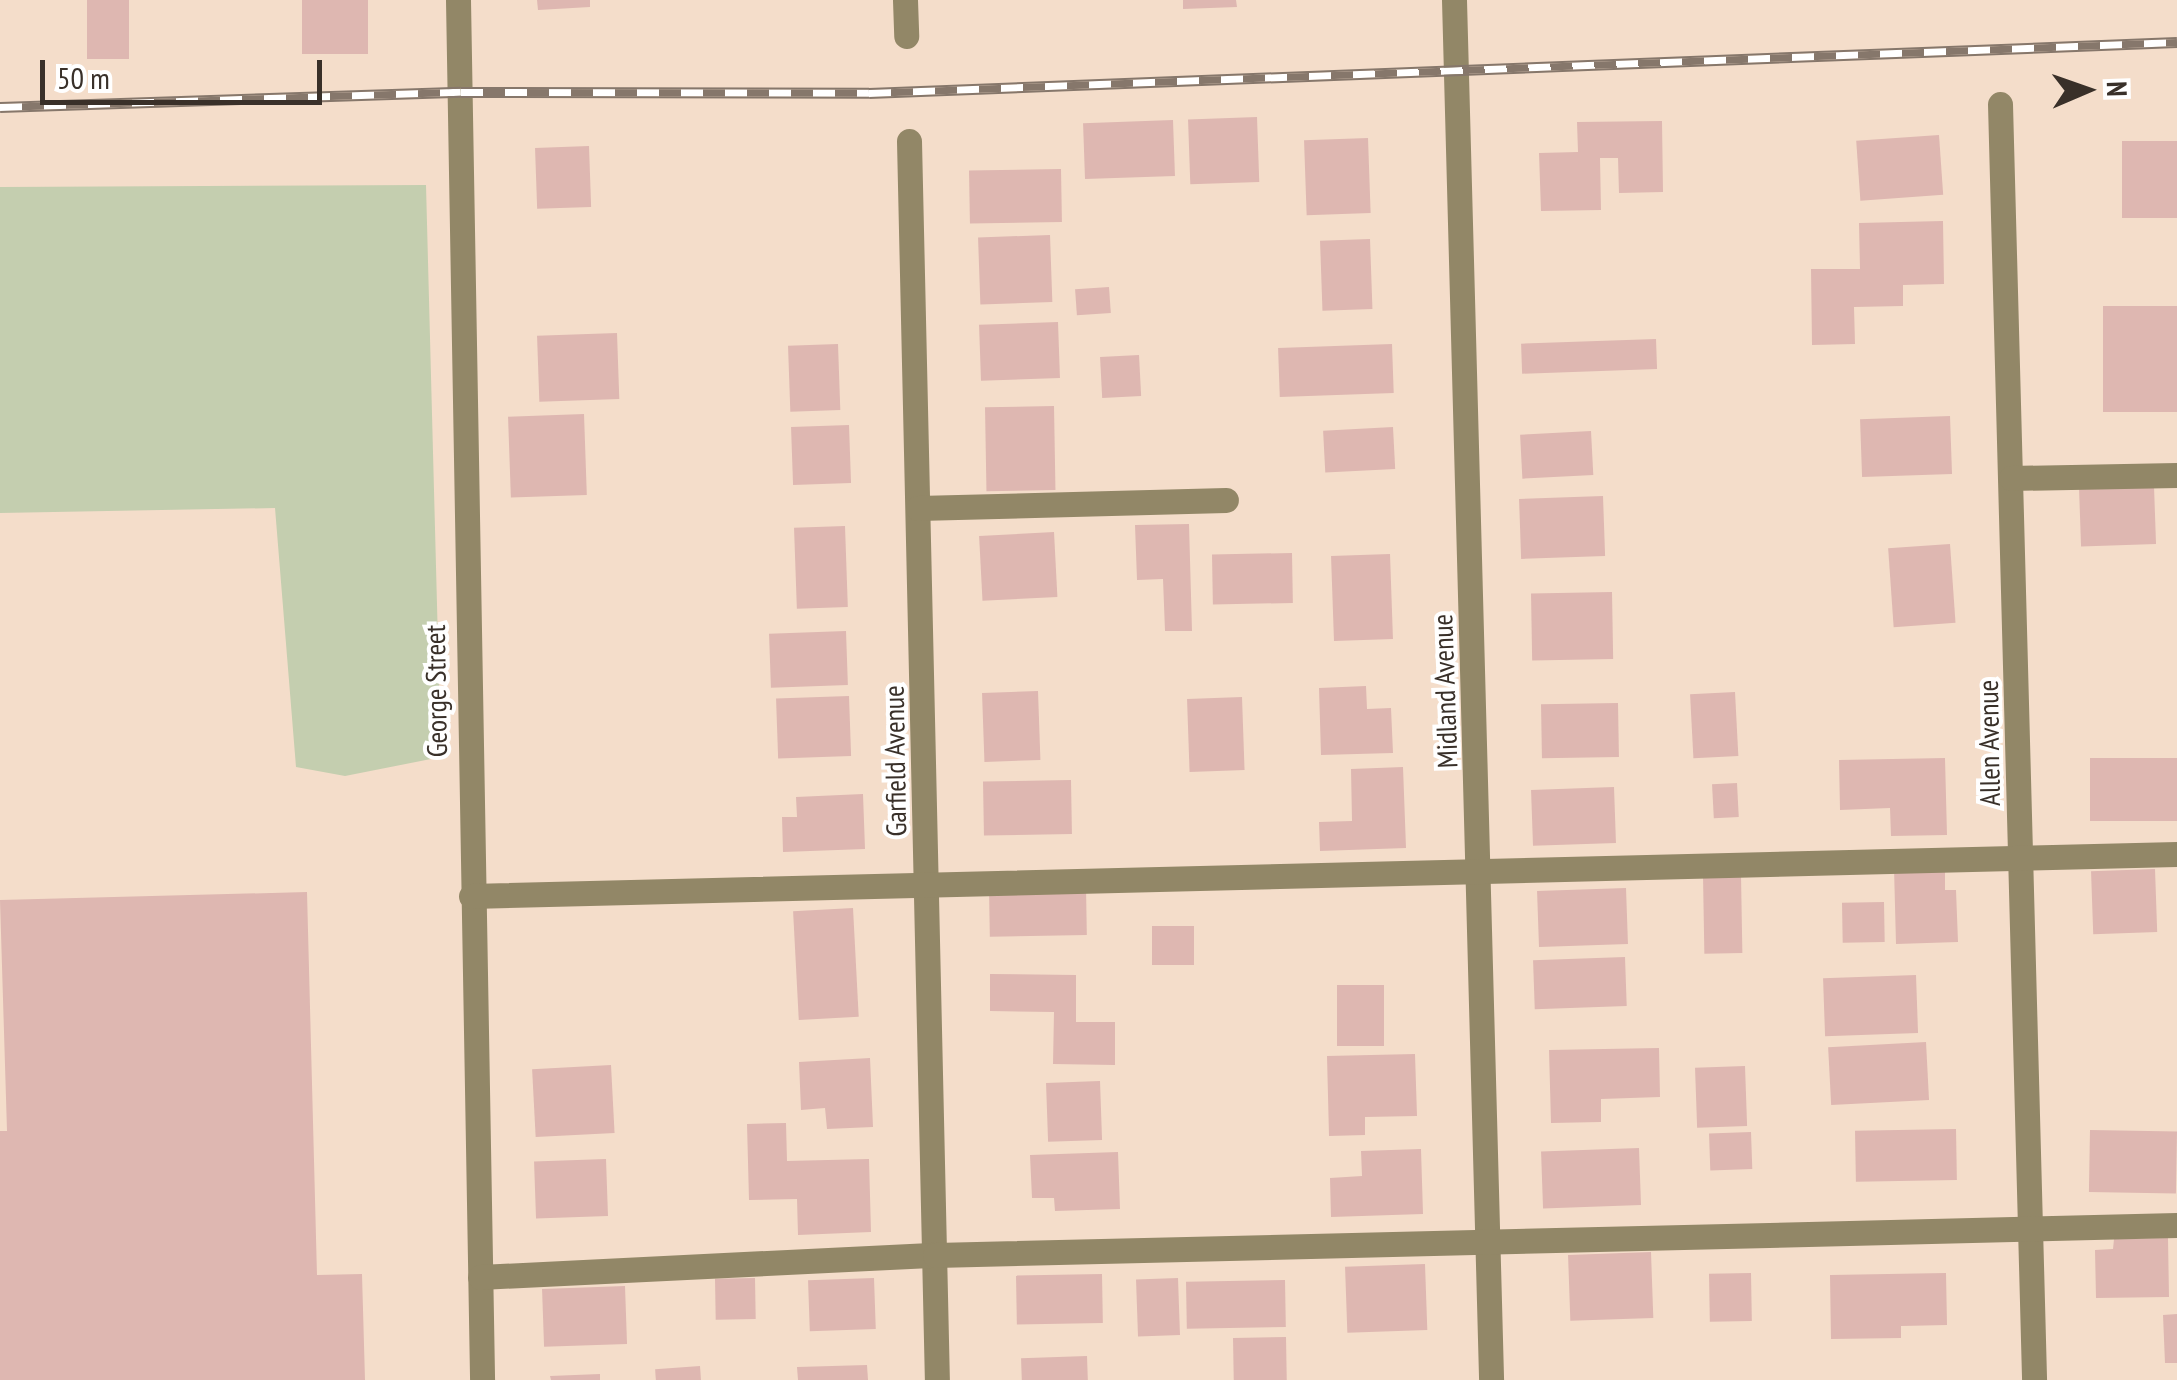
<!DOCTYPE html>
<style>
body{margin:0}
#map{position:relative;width:2177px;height:1380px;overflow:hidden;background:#f4ddca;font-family:"PT Sans Narrow",sans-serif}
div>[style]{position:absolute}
.green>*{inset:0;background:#c4ceaf}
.building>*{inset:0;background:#deb7b1;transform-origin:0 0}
.minor>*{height:25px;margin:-12.5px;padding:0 12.5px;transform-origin:12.5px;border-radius:12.5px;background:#928767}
.rail>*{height:11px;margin-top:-5.5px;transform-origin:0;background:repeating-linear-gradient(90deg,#fff 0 22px,#86776b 0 44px);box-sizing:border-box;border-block:2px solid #86776b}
span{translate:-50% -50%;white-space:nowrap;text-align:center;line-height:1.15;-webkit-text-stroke:8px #fff;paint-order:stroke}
.street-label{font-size:28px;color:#393029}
.north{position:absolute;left:2037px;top:40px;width:100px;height:100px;-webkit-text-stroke:8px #fff;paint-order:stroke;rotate:88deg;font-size:28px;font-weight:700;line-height:40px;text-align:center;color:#393029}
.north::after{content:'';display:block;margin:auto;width:35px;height:45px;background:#393029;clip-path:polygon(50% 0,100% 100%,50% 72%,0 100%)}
.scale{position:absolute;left:40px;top:60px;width:282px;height:45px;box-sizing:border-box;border:5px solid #393029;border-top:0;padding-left:12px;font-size:30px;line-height:35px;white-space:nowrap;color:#393029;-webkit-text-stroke:8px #fff;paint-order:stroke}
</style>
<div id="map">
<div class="green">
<i style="clip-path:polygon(426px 185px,441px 757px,345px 776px,296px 767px,275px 508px,0 513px,0 187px)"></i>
</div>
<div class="building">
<i style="left:87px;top:0;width:42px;height:59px"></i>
<i style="left:302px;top:0;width:66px;height:54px"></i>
<i style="clip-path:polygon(537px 0,590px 0,590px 7px,538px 10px)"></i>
<i style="clip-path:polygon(1183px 0,1236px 0,1237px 7px,1183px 9px)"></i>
<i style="left:1257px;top:117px;width:65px;height:69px;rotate:88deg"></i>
<i style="left:1173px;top:120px;width:56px;height:90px;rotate:88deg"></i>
<i style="clip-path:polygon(1662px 121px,1663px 192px,1619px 193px,1618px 158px,1600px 158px,1601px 210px,1541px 211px,1539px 153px,1578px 152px,1577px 122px)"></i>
<i style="left:1939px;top:135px;width:60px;height:83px;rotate:86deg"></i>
<i style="left:1368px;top:138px;width:75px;height:64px;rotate:88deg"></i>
<i style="left:2177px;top:141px;width:77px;height:55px;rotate:90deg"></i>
<i style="left:589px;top:146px;width:61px;height:54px;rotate:88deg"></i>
<i style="left:1061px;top:169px;width:53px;height:92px;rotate:89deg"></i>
<i style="clip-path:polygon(1943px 221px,1944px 284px,1903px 285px,1903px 306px,1854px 307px,1855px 344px,1812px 345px,1811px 269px,1860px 269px,1859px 223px)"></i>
<i style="left:1050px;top:235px;width:67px;height:72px;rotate:88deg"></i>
<i style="left:1370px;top:239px;width:70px;height:50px;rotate:88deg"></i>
<i style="left:1109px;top:287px;width:26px;height:34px;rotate:86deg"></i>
<i style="left:2177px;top:306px;width:106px;height:74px;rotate:90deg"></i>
<i style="left:1058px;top:322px;width:56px;height:79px;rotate:88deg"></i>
<i style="left:617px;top:333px;width:66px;height:80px;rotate:88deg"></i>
<i style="left:1656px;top:339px;width:30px;height:135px;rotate:88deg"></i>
<i style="left:838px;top:344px;width:66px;height:50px;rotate:88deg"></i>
<i style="left:1392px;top:344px;width:49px;height:114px;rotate:88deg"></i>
<i style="left:1139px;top:355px;width:41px;height:39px;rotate:87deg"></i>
<i style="left:1054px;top:406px;width:84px;height:69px;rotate:89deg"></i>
<i style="left:584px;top:414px;width:81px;height:76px;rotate:88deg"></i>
<i style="left:1950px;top:416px;width:58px;height:90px;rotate:88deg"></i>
<i style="left:849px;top:425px;width:58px;height:58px;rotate:88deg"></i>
<i style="left:1393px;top:427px;width:42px;height:70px;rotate:87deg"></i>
<i style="left:1591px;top:431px;width:44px;height:71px;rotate:87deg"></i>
<i style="left:2154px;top:486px;width:58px;height:75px;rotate:88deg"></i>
<i style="left:1603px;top:496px;width:60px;height:84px;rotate:88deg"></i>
<i style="clip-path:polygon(1189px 524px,1192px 631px,1165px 631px,1163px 579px,1137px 580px,1135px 525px)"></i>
<i style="left:845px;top:526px;width:81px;height:51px;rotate:88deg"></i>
<i style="left:1054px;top:532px;width:65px;height:75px;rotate:87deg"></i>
<i style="left:1950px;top:544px;width:79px;height:62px;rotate:86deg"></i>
<i style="left:1292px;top:553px;width:50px;height:80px;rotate:89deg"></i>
<i style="left:1390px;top:554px;width:85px;height:59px;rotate:88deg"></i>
<i style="left:1612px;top:592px;width:67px;height:81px;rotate:89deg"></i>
<i style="left:846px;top:631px;width:54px;height:77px;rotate:88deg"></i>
<i style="clip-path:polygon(1366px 686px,1367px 709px,1391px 708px,1393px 753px,1321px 755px,1319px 688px)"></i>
<i style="left:1038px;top:691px;width:69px;height:56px;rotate:88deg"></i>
<i style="left:1735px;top:692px;width:64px;height:45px;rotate:87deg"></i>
<i style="left:849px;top:696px;width:60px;height:73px;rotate:88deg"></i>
<i style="left:1242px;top:697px;width:73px;height:55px;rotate:88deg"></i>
<i style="left:1618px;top:703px;width:54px;height:77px;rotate:89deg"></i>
<i style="clip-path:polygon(1945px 758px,1947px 835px,1891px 836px,1890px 808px,1840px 810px,1839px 760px)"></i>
<i style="left:2177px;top:758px;width:63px;height:87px;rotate:90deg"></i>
<i style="clip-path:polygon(1403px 767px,1406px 848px,1320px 851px,1319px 822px,1352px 821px,1351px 769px)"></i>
<i style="left:1071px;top:780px;width:54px;height:88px;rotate:89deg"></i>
<i style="left:1737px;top:783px;width:34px;height:25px;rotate:87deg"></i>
<i style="left:1614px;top:787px;width:56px;height:83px;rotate:88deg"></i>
<i style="clip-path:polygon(863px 794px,865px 849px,783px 852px,782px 817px,797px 817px,796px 797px)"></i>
<i style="clip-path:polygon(1945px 866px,1945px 890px,1956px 890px,1958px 942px,1896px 944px,1894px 868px)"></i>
<i style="left:2155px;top:869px;width:63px;height:64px;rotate:88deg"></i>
<i style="left:1741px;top:875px;width:78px;height:38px;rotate:89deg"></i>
<i style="left:1086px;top:887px;width:48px;height:97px;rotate:89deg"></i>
<i style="left:1626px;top:888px;width:56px;height:89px;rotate:88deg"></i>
<i style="clip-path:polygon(307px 892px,317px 1275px,362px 1274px,365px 1380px,0 1380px,0 1131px,7px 1131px,0 900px)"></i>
<i style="left:1884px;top:902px;width:40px;height:42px;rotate:89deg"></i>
<i style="left:853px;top:908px;width:109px;height:60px;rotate:87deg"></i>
<i style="left:1152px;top:926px;width:42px;height:39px"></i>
<i style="left:1625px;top:957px;width:49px;height:92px;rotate:88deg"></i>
<i style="clip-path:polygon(990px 974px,1076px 975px,1076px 1022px,1115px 1022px,1115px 1065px,1053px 1064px,1054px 1012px,990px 1011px)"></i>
<i style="left:1916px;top:975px;width:58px;height:93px;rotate:88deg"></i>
<i style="left:1337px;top:985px;width:47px;height:61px"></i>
<i style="left:1926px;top:1042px;width:58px;height:98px;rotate:87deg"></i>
<i style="clip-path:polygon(1659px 1048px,1660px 1097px,1601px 1099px,1601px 1122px,1551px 1123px,1549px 1050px)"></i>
<i style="clip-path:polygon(1415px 1054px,1417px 1116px,1365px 1117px,1365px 1135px,1329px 1136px,1327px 1056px)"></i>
<i style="clip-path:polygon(870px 1058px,873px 1127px,827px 1129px,825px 1108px,801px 1110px,799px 1062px)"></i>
<i style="left:611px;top:1065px;width:68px;height:79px;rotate:87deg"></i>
<i style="left:1745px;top:1066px;width:60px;height:50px;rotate:88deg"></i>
<i style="left:1100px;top:1081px;width:59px;height:54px;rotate:88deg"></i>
<i style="clip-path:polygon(786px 1123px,787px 1161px,869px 1159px,871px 1232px,798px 1235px,797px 1199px,749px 1200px,747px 1124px)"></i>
<i style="left:1956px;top:1129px;width:51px;height:101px;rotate:89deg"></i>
<i style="left:2090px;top:1130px;width:87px;height:62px;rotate:1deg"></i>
<i style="left:1751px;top:1132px;width:37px;height:42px;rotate:88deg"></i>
<i style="left:1639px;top:1148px;width:57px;height:98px;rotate:88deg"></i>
<i style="clip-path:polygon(1421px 1149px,1423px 1214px,1331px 1217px,1330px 1178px,1362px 1176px,1361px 1151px)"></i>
<i style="clip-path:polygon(1118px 1152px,1120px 1209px,1055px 1211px,1054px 1198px,1032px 1198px,1030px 1155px)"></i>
<i style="left:606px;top:1159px;width:57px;height:72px;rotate:88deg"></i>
<i style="clip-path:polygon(2168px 1238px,2169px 1297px,2096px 1298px,2095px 1250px,2113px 1249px,2114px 1239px)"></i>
<i style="left:1651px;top:1252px;width:66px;height:83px;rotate:88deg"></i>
<i style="left:1425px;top:1264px;width:66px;height:80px;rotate:88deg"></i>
<i style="left:1751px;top:1273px;width:48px;height:42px;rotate:89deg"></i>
<i style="clip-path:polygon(1946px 1273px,1947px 1325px,1901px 1326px,1901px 1338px,1831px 1339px,1830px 1275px)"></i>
<i style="left:1102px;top:1274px;width:49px;height:86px;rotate:89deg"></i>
<i style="left:755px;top:1278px;width:41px;height:40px;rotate:89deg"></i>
<i style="left:874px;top:1278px;width:51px;height:66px;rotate:88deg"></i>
<i style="left:1178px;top:1278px;width:57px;height:42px;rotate:88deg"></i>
<i style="left:1285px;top:1280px;width:47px;height:99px;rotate:89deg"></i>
<i style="left:625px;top:1286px;width:58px;height:83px;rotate:88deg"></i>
<i style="clip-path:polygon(2177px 1314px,2177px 1363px,2165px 1363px,2163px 1315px)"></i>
<i style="left:1286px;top:1337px;width:43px;height:53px;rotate:89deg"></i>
<i style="left:1087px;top:1356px;width:24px;height:66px;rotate:88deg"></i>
<i style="clip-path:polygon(867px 1365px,868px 1380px,798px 1380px,797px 1367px)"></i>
<i style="left:700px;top:1366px;width:14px;height:45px;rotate:86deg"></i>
<i style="clip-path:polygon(600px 1374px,600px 1380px,551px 1380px,550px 1376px)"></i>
</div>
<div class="minor">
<i style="left:458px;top:0;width:1380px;rotate:89deg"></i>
<i style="left:905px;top:0;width:36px;rotate:88deg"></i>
<i style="left:1454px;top:0;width:1380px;rotate:88.46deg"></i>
<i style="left:2000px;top:104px;width:1276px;rotate:88.47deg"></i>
<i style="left:909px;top:141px;width:1239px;rotate:88.71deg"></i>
<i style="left:2011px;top:478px;width:166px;rotate:-1deg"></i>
<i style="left:918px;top:508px;width:308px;rotate:-1.5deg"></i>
<i style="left:471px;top:896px;width:1707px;rotate:-1.41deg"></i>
<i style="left:480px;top:1277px;width:456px;rotate:-2.8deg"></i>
<i style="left:935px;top:1255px;width:1242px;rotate:-1.38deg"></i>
</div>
<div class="rail">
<i style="left:0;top:107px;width:461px;rotate:-1.9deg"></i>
<i style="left:461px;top:92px;width:408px;rotate:0.1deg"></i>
<i style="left:869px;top:93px;width:1309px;rotate:-2.23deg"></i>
</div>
<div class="street-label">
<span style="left:436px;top:691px;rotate:-91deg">George Street</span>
<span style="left:1445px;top:691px;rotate:-92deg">Midland Avenue</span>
<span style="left:1989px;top:743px;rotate:-91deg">Allen Avenue</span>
<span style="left:895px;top:761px;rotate:-91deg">Garfield Avenue</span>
</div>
<div class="north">N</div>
<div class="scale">50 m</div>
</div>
